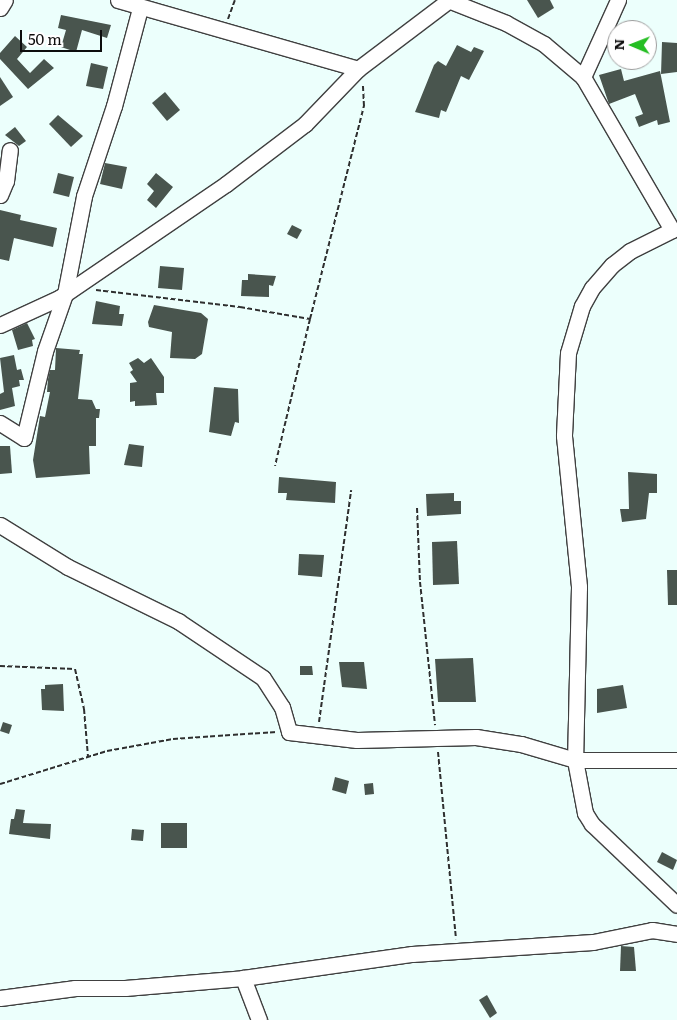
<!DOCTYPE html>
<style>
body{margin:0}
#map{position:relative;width:677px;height:1020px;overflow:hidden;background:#ecfffc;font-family:Literata,serif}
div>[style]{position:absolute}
.building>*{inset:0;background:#49554e}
.path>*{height:2px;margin-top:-1px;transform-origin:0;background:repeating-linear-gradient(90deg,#2f2f2f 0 5px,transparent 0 7.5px)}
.roads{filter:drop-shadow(1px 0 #404040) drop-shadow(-1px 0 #404040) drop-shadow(0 1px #404040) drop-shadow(0 -1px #404040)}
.minor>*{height:15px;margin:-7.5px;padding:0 7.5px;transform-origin:7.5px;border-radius:7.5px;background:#fff}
span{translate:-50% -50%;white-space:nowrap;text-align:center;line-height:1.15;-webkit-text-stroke:5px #fff;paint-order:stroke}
.north{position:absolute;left:607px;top:20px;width:50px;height:50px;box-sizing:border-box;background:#fff;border:1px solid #9e9e9e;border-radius:50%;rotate:271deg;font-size:14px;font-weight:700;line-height:20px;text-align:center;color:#0d0d0d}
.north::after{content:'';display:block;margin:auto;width:18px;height:22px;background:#25be23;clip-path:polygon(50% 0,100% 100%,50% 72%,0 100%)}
.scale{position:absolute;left:20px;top:30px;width:82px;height:22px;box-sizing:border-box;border:2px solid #0d0d0d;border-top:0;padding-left:6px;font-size:15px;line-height:18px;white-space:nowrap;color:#0d0d0d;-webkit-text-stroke:4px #fff;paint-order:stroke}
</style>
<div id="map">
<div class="building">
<div style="clip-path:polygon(527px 0,550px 0,554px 8px,538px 18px)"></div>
<div style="clip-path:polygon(61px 15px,111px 25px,107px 38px,82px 30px,76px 52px,61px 47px,66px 30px,58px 28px)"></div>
<div style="clip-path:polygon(15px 36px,27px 47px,17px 59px,30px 73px,44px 59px,54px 68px,28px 89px,0 59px,0 53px)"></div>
<div style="clip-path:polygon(662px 42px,677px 43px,677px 72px,661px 74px)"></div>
<div style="clip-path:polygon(457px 45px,471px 52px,474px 47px,484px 51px,469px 80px,461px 76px,446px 112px,441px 110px,439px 118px,415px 112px,434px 65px,438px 61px,446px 66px)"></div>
<div style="clip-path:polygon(91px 63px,108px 67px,103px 89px,86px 86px)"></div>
<div style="clip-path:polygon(621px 69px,624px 81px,660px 71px,670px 122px,658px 125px,657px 120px,639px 127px,635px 117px,643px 114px,635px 94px,609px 104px,599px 75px)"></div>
<div style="clip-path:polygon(0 77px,13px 97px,0 106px)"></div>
<div style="clip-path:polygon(165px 92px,180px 110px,167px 121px,152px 103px)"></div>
<div style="clip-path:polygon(58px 115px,83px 136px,71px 147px,49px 124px)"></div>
<div style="clip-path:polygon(15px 127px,26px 141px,19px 146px,5px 135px)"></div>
<div style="clip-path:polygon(105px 163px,127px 167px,122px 189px,100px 184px)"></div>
<div style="clip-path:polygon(58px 173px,74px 177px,69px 197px,53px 193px)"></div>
<div style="clip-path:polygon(156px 173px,173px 187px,156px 208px,147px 200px,154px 191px,147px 184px)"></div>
<div style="clip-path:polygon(0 210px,21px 215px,20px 220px,57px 228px,53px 247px,14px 238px,9px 261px,0 259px)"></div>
<div style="clip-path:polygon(292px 225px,302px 230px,297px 239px,287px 234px)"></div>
<div style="clip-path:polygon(160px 266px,184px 268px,182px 290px,158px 288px)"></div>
<div style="clip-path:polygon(248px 274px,276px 276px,273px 286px,269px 285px,269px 297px,241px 296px,242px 280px,248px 280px)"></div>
<div style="clip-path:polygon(96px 301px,120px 306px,119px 314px,124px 314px,122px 326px,92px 324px)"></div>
<div style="clip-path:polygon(154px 305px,201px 313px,208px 319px,202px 354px,195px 359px,170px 358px,172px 332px,149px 327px,148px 322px)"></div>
<div style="clip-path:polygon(27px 323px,35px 339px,32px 340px,33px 346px,18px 350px,12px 330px)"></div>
<div style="clip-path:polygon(56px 348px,80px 350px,79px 354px,83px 354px,78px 399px,92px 400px,96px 409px,100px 409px,99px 418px,96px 418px,96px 446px,89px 446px,90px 474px,36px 478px,33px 460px,40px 416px,45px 417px,50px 392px,47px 392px,48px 379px,50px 370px,55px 370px)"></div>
<div style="clip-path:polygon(14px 355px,17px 370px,21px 369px,24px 380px,19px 380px,20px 386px,12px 388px,15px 406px,0 410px,0 394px,4px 392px,0 358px)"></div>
<div style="clip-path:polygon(138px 358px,144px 363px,151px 358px,164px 377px,164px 393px,156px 393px,157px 405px,135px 406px,135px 401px,130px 402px,130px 383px,137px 382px,130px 372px,133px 370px,129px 363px)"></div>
<div style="clip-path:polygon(214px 387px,238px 389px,239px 423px,235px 422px,231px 436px,209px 432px)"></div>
<div style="clip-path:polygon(129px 444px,144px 446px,142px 467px,124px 465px)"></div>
<div style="clip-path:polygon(0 446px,10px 446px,12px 473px,0 474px)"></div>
<div style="clip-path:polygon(628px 472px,657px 474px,657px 493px,649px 493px,646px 519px,622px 522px,620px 509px,629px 509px)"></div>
<div style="clip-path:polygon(279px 477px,336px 482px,335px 503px,286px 500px,287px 493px,278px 493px)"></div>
<div style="clip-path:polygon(454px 493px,454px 501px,461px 501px,461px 514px,427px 516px,426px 494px)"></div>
<div style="clip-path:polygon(457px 541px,459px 584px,433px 585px,432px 542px)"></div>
<div style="clip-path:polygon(299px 554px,324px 555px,322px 577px,298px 575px)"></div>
<div style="clip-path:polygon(667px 570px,677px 570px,677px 605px,668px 605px)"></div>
<div style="clip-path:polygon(473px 658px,476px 702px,438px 702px,435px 659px)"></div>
<div style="clip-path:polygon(339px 662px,364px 662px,367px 689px,342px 687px)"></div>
<div style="clip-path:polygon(300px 666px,312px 666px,313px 675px,300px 675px)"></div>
<div style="clip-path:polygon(63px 684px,64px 711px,42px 710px,41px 689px,45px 689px,45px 685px)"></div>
<div style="clip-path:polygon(623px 685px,627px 708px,597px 713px,597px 689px)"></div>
<div style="clip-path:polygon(3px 722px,12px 725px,9px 734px,0 731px)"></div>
<div style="clip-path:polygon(335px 777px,349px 781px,346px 794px,332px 790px)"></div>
<div style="clip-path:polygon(373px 783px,374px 794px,365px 795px,364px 784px)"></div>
<div style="clip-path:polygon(16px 809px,25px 810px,23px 823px,51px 824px,50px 839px,9px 834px,11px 819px,14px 819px)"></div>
<div style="clip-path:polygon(161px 823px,187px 823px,187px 848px,161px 848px)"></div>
<div style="clip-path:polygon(132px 829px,144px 830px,143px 841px,131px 840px)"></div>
<div style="clip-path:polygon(662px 852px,677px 860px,673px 870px,657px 862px)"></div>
<div style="clip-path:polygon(621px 946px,634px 947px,636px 971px,620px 971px)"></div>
<div style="clip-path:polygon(487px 995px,497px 1013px,490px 1018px,479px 1000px)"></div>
</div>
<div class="path">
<div style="left:228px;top:19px;width:20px;rotate:-70deg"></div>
<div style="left:96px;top:290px;width:145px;rotate:6.7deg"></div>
<div style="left:240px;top:307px;width:71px;rotate:9.7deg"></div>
<div style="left:310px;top:319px;width:151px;rotate:103.4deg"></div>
<div style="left:310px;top:319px;width:220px;rotate:-75.8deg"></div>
<div style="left:364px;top:106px;width:22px;rotate:-93deg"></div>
<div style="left:417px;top:508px;width:74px;rotate:87.7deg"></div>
<div style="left:420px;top:582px;width:144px;rotate:84deg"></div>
<div style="left:0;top:666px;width:75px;rotate:2.3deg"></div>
<div style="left:75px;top:669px;width:41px;rotate:77.3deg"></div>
<div style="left:84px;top:709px;width:48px;rotate:85.2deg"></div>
<div style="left:319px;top:722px;width:234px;rotate:-82.1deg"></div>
<div style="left:438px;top:752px;width:188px;rotate:84.5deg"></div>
<div style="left:0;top:784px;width:112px;rotate:-17.1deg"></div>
<div style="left:107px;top:751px;width:67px;rotate:-10.3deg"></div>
<div style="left:173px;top:739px;width:104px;rotate:-3.9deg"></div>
</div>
<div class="roads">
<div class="minor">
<div style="left:118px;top:0;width:250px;rotate:16deg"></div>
<div style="left:448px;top:0;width:62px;rotate:21.6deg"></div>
<div style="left:506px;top:23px;width:43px;rotate:28.9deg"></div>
<div style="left:544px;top:44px;width:51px;rotate:40.2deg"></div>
<div style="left:618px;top:0;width:85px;rotate:114.4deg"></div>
<div style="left:583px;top:77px;width:177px;rotate:59.8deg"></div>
<div style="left:672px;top:230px;width:47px;rotate:153.4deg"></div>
<div style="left:630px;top:251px;width:23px;rotate:142deg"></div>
<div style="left:612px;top:265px;width:30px;rotate:131deg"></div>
<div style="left:592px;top:288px;width:21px;rotate:119deg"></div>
<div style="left:582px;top:306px;width:49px;rotate:106.6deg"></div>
<div style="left:568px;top:353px;width:83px;rotate:92.8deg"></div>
<div style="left:564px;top:436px;width:152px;rotate:84.3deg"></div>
<div style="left:579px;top:587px;width:173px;rotate:91.3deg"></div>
<div style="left:575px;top:760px;width:54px;rotate:79.3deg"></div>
<div style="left:585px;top:813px;width:13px;rotate:58deg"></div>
<div style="left:592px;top:824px;width:117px;rotate:43.6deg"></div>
<div style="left:0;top:8px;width:9px;rotate:-58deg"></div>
<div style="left:0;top:195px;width:15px;rotate:-67deg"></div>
<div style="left:6px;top:181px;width:31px;rotate:-83deg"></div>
<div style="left:0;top:325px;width:65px;rotate:-24.6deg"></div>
<div style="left:59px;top:298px;width:202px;rotate:-34.3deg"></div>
<div style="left:226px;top:184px;width:99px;rotate:-37.2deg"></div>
<div style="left:305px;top:124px;width:76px;rotate:-46.1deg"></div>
<div style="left:358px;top:69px;width:113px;rotate:-37.1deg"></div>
<div style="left:0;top:423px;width:28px;rotate:32deg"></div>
<div style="left:24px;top:438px;width:89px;rotate:-76.4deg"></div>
<div style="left:45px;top:351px;width:60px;rotate:-70.7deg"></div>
<div style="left:65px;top:294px;width:100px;rotate:-79deg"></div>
<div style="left:84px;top:196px;width:95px;rotate:-71.6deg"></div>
<div style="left:114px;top:106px;width:101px;rotate:-75.1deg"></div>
<div style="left:0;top:525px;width:80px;rotate:31.7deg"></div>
<div style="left:68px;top:567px;width:123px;rotate:26.1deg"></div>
<div style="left:178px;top:621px;width:102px;rotate:33.8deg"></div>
<div style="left:263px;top:678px;width:35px;rotate:57deg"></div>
<div style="left:282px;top:707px;width:26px;rotate:74deg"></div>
<div style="left:289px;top:732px;width:68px;rotate:6.7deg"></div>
<div style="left:357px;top:740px;width:119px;rotate:-1.4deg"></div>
<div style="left:476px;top:737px;width:46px;rotate:8.8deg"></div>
<div style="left:521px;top:744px;width:56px;rotate:16.5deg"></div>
<div style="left:575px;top:760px;width:102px"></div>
<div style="left:243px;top:978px;width:45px;rotate:69.1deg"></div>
<div style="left:0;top:998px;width:76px;rotate:-7.6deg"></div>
<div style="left:75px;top:988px;width:50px"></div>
<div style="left:125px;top:988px;width:118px;rotate:-4.8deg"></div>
<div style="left:243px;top:978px;width:171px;rotate:-8.1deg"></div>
<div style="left:412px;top:954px;width:181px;rotate:-3.8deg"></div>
<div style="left:593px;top:942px;width:60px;rotate:-11.5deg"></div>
<div style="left:652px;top:930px;width:25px;rotate:9deg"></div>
</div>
</div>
<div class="north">N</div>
<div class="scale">50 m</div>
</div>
